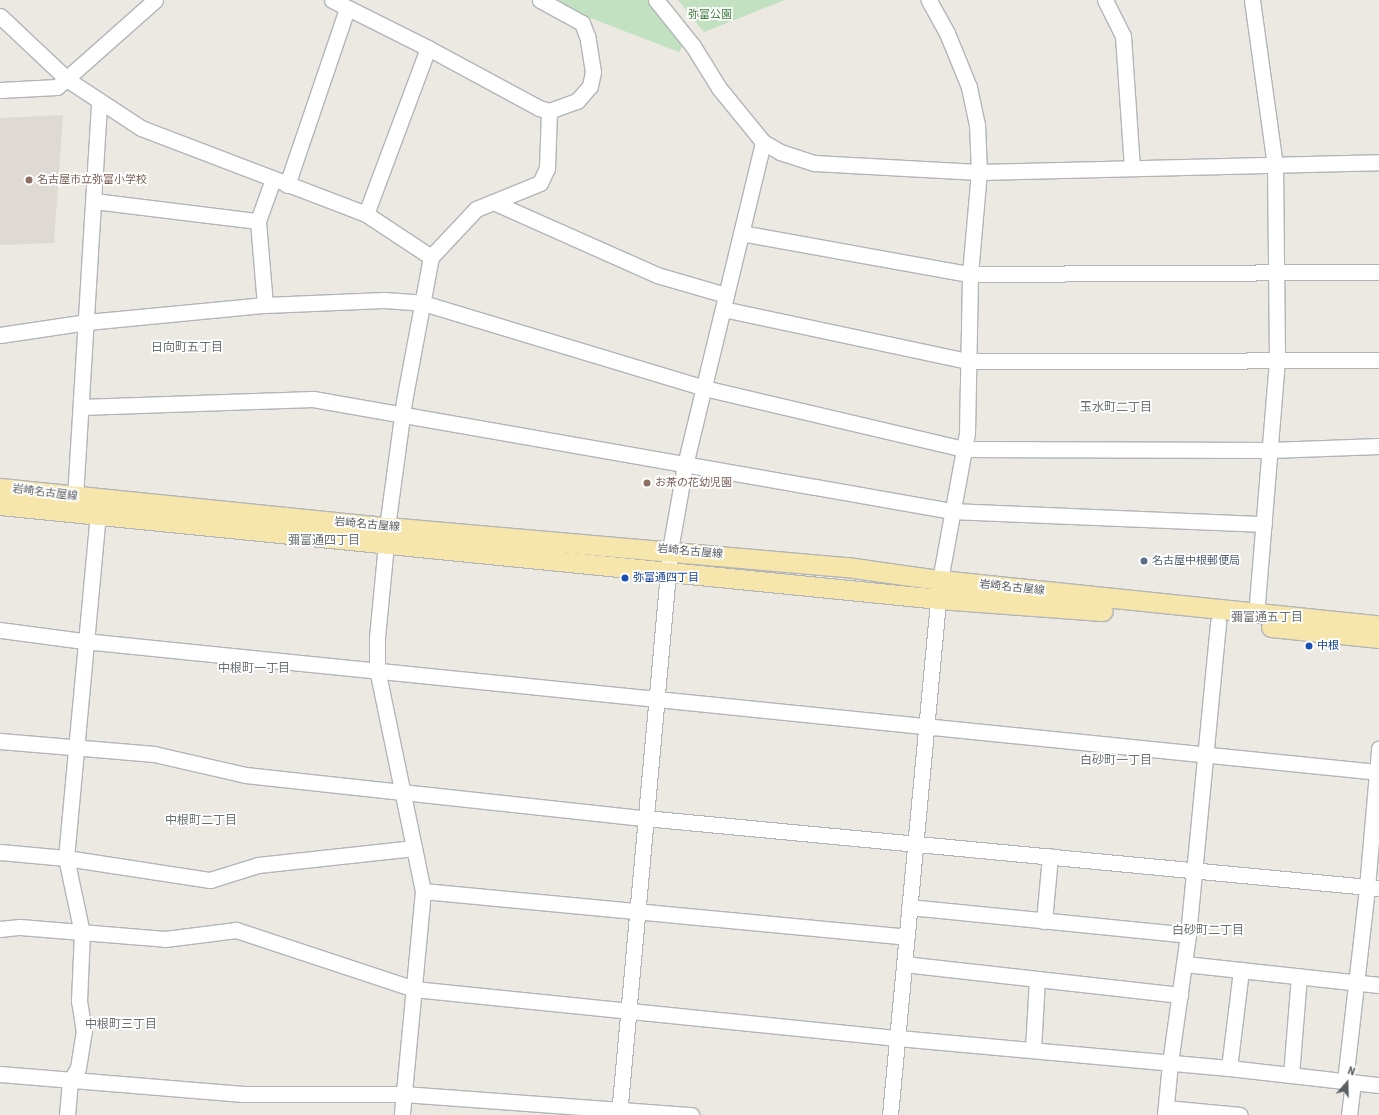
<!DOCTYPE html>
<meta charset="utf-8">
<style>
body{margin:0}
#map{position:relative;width:1379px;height:1115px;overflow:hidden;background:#ece9e2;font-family:"Roboto Condensed","Noto Sans JP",sans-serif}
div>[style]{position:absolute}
.education>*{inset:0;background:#dedad3}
.green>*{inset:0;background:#c2e1c0}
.roads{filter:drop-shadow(1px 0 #b2b5b8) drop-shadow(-1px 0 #b2b5b8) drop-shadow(0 1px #b2b5b8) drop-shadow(0 -1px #b2b5b8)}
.minor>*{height:15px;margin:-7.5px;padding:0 7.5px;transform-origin:7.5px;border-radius:7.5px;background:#fff}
.major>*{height:19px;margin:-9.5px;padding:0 9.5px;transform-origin:9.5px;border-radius:9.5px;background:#f7e6ac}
.dots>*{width:11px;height:11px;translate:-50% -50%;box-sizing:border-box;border:2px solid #fff;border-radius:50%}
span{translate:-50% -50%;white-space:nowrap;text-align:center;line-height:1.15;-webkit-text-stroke:3.5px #fff;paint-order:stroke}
.park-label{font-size:11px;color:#3d7e3c}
.education-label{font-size:11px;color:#785e54}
.left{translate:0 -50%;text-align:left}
.street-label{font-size:11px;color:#5a5e61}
.service-label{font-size:11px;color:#4e5e75}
.transit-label{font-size:11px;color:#164399}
.neighbourhood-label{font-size:12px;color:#6b7073}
.north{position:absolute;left:1327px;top:1063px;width:40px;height:40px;-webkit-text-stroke:3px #fff;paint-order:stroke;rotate:20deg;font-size:11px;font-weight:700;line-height:16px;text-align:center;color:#5a5e61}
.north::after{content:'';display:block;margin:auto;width:14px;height:18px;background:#5a5e61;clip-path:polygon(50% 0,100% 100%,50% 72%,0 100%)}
</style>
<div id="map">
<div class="education">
<div style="clip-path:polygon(63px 115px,54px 243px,0 245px,0 118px)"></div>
</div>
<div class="green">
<div style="clip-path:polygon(558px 0,650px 0,685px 42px,679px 52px,585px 16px)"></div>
<div style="clip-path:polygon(678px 0,785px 0,704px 32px)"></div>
</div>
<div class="roads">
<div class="minor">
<div style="left:332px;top:0;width:107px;rotate:26.6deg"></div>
<div style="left:428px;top:48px;width:126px;rotate:28.4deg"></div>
<div style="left:539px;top:108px;width:10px;rotate:17deg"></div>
<div style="left:549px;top:111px;width:30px;rotate:-20deg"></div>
<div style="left:577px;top:101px;width:20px;rotate:-49deg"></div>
<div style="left:590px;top:86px;width:14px;rotate:-78deg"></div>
<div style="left:593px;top:72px;width:36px;rotate:-99deg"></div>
<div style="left:587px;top:36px;width:14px;rotate:-111deg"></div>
<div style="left:582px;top:23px;width:48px;rotate:-151.3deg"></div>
<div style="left:656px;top:0;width:59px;rotate:51.2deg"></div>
<div style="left:693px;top:46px;width:49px;rotate:58.2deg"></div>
<div style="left:719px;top:88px;width:70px;rotate:50.8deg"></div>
<div style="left:763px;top:142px;width:20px;rotate:30deg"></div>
<div style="left:780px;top:152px;width:36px;rotate:18deg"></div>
<div style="left:814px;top:163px;width:165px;rotate:3.1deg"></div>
<div style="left:979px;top:172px;width:400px;rotate:-1.4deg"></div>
<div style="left:1105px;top:0;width:40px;rotate:63.4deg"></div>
<div style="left:1123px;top:36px;width:132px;rotate:86.1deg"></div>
<div style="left:1252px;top:0;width:167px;rotate:82.1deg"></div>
<div style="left:1275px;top:165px;width:195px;rotate:89.4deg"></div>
<div style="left:1277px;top:360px;width:254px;rotate:94.7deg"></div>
<div style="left:0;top:16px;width:93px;rotate:43.3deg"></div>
<div style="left:68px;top:80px;width:87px;rotate:33.3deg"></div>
<div style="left:141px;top:128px;width:241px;rotate:20.9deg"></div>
<div style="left:366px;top:214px;width:78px;rotate:33.5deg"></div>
<div style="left:0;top:90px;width:57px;rotate:-3deg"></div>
<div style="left:57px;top:87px;width:131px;rotate:-41.6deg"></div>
<div style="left:287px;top:185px;width:186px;rotate:-71.2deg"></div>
<div style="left:94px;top:201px;width:165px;rotate:7deg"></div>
<div style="left:493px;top:202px;width:180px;rotate:24deg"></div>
<div style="left:657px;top:275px;width:72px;rotate:16.2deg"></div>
<div style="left:366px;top:214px;width:177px;rotate:-69.5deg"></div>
<div style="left:741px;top:233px;width:233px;rotate:10.2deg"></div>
<div style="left:970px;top:274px;width:409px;rotate:-0.3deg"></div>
<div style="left:265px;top:305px;width:84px;rotate:-94.8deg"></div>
<div style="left:258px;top:221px;width:45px;rotate:-70.3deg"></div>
<div style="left:723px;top:309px;width:250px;rotate:12deg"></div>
<div style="left:968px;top:361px;width:411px;rotate:-0.1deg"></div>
<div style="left:0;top:335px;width:88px;rotate:-8.5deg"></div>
<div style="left:87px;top:322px;width:179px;rotate:-5.5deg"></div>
<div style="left:265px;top:305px;width:119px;rotate:-2.4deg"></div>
<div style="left:384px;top:300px;width:39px;rotate:4deg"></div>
<div style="left:423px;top:303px;width:294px;rotate:16.8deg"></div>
<div style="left:704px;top:388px;width:267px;rotate:13.2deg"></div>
<div style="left:964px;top:449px;width:306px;rotate:0.2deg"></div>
<div style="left:1270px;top:450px;width:109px;rotate:-2.1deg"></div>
<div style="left:81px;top:407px;width:232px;rotate:-2deg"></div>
<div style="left:313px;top:399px;width:649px;rotate:9.94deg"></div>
<div style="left:952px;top:511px;width:312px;rotate:2.4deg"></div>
<div style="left:75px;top:497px;width:395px;rotate:-86.5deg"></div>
<div style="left:387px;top:527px;width:127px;rotate:-82.3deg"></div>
<div style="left:404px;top:401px;width:147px;rotate:-79.4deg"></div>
<div style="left:431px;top:257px;width:66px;rotate:-46.8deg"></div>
<div style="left:476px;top:209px;width:69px;rotate:-22.1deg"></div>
<div style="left:540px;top:183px;width:17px;rotate:-65deg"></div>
<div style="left:547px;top:168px;width:57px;rotate:-88deg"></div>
<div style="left:386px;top:544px;width:94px;rotate:95.5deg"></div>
<div style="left:377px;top:638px;width:31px;rotate:90deg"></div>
<div style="left:377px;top:669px;width:227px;rotate:78.3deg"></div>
<div style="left:423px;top:891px;width:225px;rotate:95.4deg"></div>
<div style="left:0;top:630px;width:85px;rotate:7.5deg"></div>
<div style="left:84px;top:641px;width:1302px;rotate:5.78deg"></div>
<div style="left:0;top:741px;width:155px;rotate:4.8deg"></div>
<div style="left:154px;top:754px;width:94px;rotate:12.9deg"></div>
<div style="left:246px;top:775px;width:401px;rotate:6.2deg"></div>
<div style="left:645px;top:818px;width:737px;rotate:5.45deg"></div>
<div style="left:0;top:852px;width:66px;rotate:5.2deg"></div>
<div style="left:66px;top:858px;width:146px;rotate:8.7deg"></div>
<div style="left:210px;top:880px;width:50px;rotate:-17.4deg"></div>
<div style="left:258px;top:865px;width:157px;rotate:-6.2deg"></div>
<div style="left:423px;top:891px;width:486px;rotate:5.4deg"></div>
<div style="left:909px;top:907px;width:280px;rotate:5.7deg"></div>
<div style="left:1044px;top:921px;width:65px;rotate:-84.7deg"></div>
<div style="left:0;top:929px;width:20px;rotate:-6deg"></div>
<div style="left:20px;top:927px;width:145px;rotate:4.7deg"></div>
<div style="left:165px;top:939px;width:72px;rotate:-7.2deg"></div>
<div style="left:236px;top:930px;width:188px;rotate:18.3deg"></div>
<div style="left:414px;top:989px;width:486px;rotate:5.8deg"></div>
<div style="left:898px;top:1038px;width:332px;rotate:5.2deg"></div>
<div style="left:1229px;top:1068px;width:151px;rotate:6.5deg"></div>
<div style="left:904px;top:964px;width:278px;rotate:6.4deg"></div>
<div style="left:1185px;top:964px;width:195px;rotate:6.2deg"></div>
<div style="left:1033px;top:1050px;width:71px;rotate:-86.8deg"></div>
<div style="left:1229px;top:1068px;width:99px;rotate:-83deg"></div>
<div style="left:0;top:1074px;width:244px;rotate:4.7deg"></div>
<div style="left:243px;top:1094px;width:161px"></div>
<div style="left:404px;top:1094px;width:288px;rotate:4.2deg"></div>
<div style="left:1291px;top:1075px;width:99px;rotate:-85.4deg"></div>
<div style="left:1345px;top:1081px;width:195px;rotate:-83.5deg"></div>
<div style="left:1367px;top:887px;width:139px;rotate:-85deg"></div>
<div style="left:1166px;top:1108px;width:74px;rotate:5.4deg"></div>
<div style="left:67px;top:1115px;width:34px;rotate:-85deg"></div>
<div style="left:70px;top:1081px;width:15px;rotate:-58deg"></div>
<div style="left:78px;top:1068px;width:36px;rotate:-81deg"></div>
<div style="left:84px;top:1032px;width:31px;rotate:-99deg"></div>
<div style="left:79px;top:1001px;width:68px;rotate:-87.5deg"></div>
<div style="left:82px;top:933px;width:77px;rotate:-102deg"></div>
<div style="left:66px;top:858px;width:344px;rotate:-84.7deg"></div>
<div style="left:619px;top:1115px;width:567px;rotate:-84.84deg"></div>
<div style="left:670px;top:550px;width:86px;rotate:-80deg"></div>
<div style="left:685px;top:465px;width:332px;rotate:-76.4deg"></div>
<div style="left:890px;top:1115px;width:537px;rotate:-84.66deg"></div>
<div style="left:940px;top:580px;width:149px;rotate:-79.6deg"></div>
<div style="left:967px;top:433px;width:159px;rotate:-88.9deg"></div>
<div style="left:970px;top:274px;width:102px;rotate:-85deg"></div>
<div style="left:979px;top:172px;width:47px;rotate:-92.4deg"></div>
<div style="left:977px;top:125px;width:39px;rotate:-102deg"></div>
<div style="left:969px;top:87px;width:58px;rotate:-112.2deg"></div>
<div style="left:947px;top:33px;width:38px;rotate:-119deg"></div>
<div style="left:1165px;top:1115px;width:52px;rotate:-84.5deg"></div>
<div style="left:1170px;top:1063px;width:129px;rotate:-82deg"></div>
<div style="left:1188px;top:935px;width:314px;rotate:-84.5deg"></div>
<div style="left:1349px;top:1115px;width:33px;rotate:-83deg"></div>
</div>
<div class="major">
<div style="left:0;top:488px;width:389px;rotate:5.8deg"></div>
<div style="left:387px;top:527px;width:462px;rotate:5deg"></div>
<div style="left:847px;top:567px;width:94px;rotate:8deg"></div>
<div style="left:940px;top:580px;width:441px;rotate:5.9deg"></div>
<div style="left:0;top:505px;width:943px;rotate:5.72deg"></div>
<div style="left:938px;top:599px;width:165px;rotate:4.2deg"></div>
<div style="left:1271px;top:627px;width:109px;rotate:5.8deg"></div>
</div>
</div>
<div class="dots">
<div style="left:29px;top:180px;background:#8d6e63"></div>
<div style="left:647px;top:483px;background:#8d6e63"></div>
<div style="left:1144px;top:561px;background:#5c6f8a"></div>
<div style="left:625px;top:578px;background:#1a4fb4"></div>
<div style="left:1309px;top:646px;background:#1a4fb4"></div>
</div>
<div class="park-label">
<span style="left:710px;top:15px">弥富公園</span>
</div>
<div class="education-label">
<span class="left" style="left:37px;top:180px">名古屋市立弥富小学校</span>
<span class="left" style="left:655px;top:483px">お茶の花幼児園</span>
</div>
<div class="street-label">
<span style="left:45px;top:493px;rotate:7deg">岩崎名古屋線</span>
<span style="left:367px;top:525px;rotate:5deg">岩崎名古屋線</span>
<span style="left:690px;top:552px;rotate:5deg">岩崎名古屋線</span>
<span style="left:1012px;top:588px;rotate:6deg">岩崎名古屋線</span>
</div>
<div class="service-label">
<span class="left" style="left:1152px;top:561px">名古屋中根郵便局</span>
</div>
<div class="transit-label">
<span class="left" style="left:633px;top:578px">弥富通四丁目</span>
<span class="left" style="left:1317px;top:646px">中根</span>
</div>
<div class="neighbourhood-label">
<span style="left:187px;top:348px">日向町五丁目</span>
<span style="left:1116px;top:408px">玉水町二丁目</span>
<span style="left:324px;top:541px">彌富通四丁目</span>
<span style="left:1267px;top:618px">彌富通五丁目</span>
<span style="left:254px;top:669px">中根町一丁目</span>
<span style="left:1116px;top:761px">白砂町一丁目</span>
<span style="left:201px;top:821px">中根町二丁目</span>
<span style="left:1208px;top:931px">白砂町二丁目</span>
<span style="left:121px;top:1025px">中根町三丁目</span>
</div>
<div class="north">N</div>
</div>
